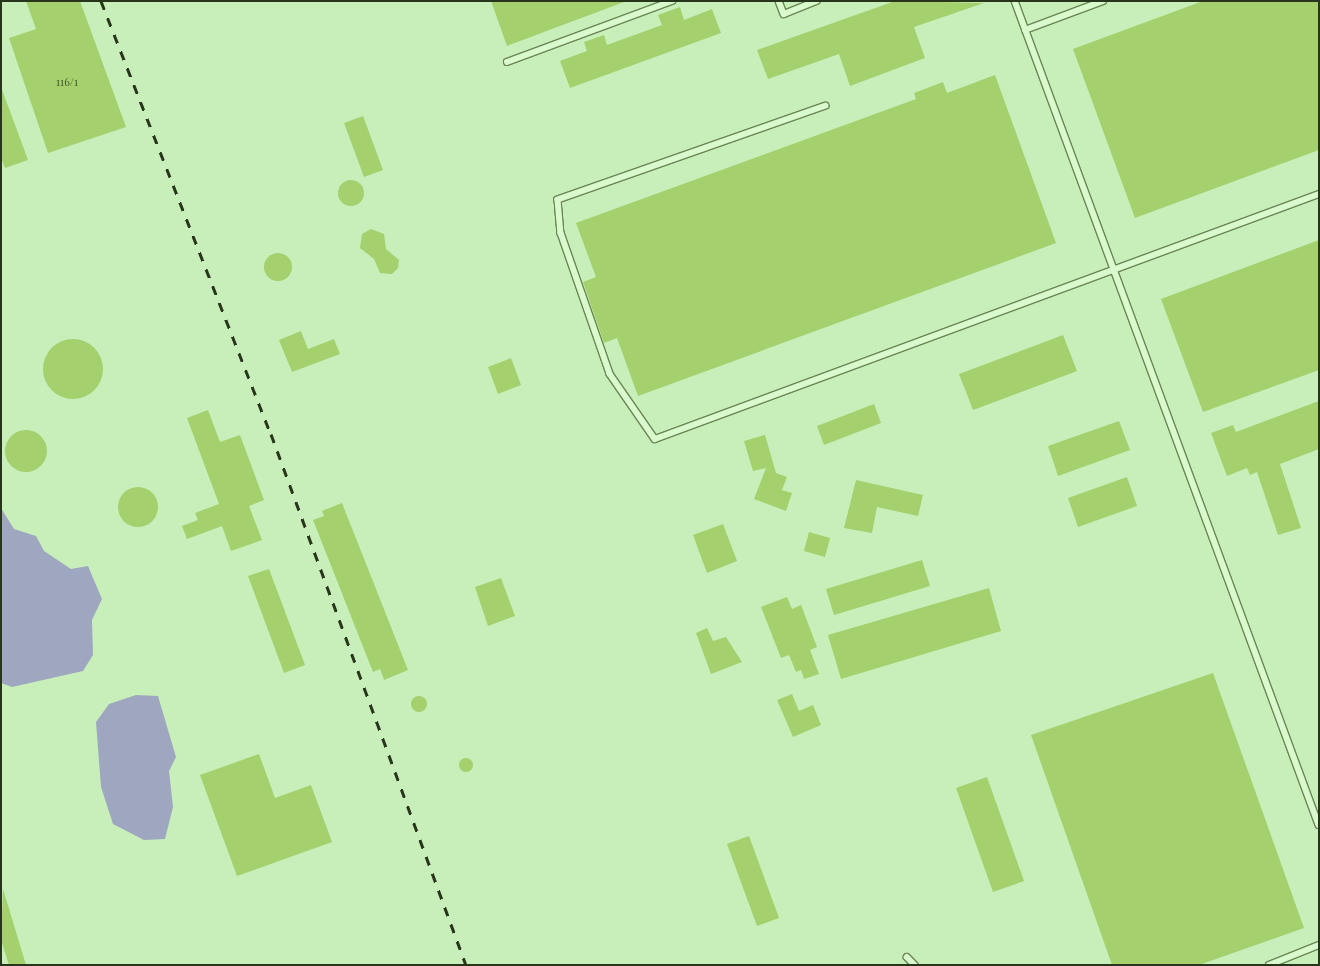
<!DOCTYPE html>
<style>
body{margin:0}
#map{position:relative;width:1320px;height:966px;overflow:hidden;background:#c8efba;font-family:"Playfair Display",serif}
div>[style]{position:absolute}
.water>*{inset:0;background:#9fa7c0}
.building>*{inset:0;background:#a4d06d}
.round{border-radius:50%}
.roads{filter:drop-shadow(1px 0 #6a8654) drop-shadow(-1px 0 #6a8654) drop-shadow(0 1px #6a8654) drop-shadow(0 -1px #6a8654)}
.lane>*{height:5.5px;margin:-2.75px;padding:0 2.75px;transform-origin:2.75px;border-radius:2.75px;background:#d9facd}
.rail>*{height:3px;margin-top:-1.5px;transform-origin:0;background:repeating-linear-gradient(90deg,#27351a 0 9px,transparent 0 18px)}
span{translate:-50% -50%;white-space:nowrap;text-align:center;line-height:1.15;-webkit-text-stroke:4px #d5f7c9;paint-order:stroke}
.number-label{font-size:11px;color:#465c2f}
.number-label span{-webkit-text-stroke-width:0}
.frame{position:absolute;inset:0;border:2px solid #27351a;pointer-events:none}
</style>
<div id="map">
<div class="water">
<div style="clip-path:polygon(1px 508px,14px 529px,36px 536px,44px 551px,71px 569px,88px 566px,102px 599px,92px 620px,93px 655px,83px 671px,12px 687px,1px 683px)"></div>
<div style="clip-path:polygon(136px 695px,158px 696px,176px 757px,169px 771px,173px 807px,165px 839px,144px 840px,113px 824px,101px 787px,96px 722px,109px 704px)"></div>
</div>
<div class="building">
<div style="clip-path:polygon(26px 1px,80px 1px,126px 127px,48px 153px,9px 38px,36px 29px)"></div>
<div style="clip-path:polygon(491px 1px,624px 1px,624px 2px,507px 46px)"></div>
<div style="clip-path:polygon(895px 1px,984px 3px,914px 27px,925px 58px,850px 86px,839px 54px,768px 79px,757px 50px)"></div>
<div style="clip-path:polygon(1203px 1px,1319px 1px,1319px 150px,1135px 218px,1073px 49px)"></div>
<div style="clip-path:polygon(680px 7px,684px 20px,712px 9px,721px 33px,570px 88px,560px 61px,587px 51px,584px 42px,604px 35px,607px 45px,662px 25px,658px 15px)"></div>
<div style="clip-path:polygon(995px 75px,1056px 243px,638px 396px,617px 338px,604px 343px,596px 320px,583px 282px,596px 277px,576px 223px,916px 99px,914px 93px,943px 82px,947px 93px)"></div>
<div style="clip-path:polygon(1px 87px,28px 160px,5px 168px,1px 158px)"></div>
<div style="clip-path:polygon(363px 116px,383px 170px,364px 177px,344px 123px)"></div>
<div class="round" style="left:338px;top:180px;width:26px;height:26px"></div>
<div style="clip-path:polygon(371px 229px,384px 234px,386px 249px,399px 260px,398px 268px,392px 274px,380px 273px,374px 259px,360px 248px,362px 234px)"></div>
<div style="clip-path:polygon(1319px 240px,1319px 370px,1203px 412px,1161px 299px)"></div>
<div class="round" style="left:264px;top:253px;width:28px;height:28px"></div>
<div style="clip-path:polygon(301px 331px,308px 349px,334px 339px,340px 354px,292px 372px,279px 340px)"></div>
<div style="clip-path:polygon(1063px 335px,1077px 371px,973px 410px,959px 374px)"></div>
<div class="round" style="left:43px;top:339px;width:60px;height:60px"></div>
<div style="clip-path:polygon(511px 358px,521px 385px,498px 394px,488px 367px)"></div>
<div style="clip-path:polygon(1319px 401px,1319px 449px,1280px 464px,1301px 528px,1278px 535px,1257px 472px,1250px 475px,1247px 468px,1227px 476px,1211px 433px,1233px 425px,1236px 432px)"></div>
<div style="clip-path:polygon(874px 404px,881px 423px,824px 445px,817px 426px)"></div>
<div style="clip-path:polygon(208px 410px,220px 442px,240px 435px,264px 500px,249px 506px,262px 540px,231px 551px,222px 526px,187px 539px,182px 526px,198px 520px,195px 513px,219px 504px,187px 418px)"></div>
<div style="clip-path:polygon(1119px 421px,1130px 450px,1058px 476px,1048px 446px)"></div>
<div class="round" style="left:5px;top:430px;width:42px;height:42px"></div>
<div style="clip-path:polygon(765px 435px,776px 473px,787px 477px,782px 490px,792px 493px,786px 511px,754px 499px,766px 468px,753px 471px,744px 441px)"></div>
<div style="clip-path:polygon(1127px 477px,1137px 506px,1078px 527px,1068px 498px)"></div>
<div style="clip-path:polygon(856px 480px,923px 495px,918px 516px,877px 507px,872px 533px,844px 528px)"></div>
<div class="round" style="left:118px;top:487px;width:40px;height:40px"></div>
<div style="clip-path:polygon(342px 503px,408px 670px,384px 680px,380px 669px,373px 672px,313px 520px,324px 516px,322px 511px)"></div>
<div style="clip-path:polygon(723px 524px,737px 561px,707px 573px,693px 535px)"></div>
<div style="clip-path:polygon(809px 532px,830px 538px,825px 557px,804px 551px)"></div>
<div style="clip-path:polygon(922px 560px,930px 586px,834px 615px,826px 589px)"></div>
<div style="clip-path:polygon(269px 569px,305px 665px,284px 673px,248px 576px)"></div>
<div style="clip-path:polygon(501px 578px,515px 616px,488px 626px,475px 587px)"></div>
<div style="clip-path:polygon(989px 588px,1001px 631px,841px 679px,828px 635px)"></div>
<div style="clip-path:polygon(787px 597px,792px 609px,801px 605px,817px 647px,810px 650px,819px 674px,804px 679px,801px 670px,796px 672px,789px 655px,781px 658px,761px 607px)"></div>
<div style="clip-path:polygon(707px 628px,713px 641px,726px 637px,742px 662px,711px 674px,696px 633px)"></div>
<div style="clip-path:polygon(1213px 673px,1304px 928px,1199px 965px,1112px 965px,1031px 735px)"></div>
<div style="clip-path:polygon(792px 694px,799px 711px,813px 705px,821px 725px,793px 737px,777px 700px)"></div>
<div class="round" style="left:411px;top:696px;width:16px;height:16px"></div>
<div style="clip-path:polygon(259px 754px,275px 798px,311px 785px,332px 842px,237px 876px,200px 775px)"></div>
<div class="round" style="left:459px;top:758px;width:14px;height:14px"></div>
<div style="clip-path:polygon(987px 777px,1024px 881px,993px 892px,956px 788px)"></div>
<div style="clip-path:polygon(749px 836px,779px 918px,757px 926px,727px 844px)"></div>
<div style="clip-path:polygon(3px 889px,26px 965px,9px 965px,1px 940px)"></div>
</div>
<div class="roads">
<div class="lane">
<div style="left:779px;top:1px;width:14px;rotate:69deg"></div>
<div style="left:784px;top:14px;width:35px;rotate:-22deg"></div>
<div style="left:1015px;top:1px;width:878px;rotate:69.75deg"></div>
<div style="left:1025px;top:30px;width:83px;rotate:-20.4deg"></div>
<div style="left:507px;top:62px;width:176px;rotate:-20.3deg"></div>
<div style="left:826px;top:106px;width:284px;rotate:160.7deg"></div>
<div style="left:558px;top:200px;width:33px;rotate:85deg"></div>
<div style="left:561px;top:233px;width:149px;rotate:70.8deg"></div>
<div style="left:610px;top:374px;width:79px;rotate:55.3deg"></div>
<div style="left:655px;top:439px;width:708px;rotate:-20.25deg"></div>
<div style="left:907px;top:957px;width:11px;rotate:45deg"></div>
<div style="left:1269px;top:965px;width:54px;rotate:-21.8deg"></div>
</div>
</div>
<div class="rail">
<div style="left:101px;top:1px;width:465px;rotate:68.6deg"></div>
<div style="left:271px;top:434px;width:566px;rotate:69.84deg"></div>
</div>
<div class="number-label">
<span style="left:67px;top:82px">116/1</span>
</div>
<div class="frame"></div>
</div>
